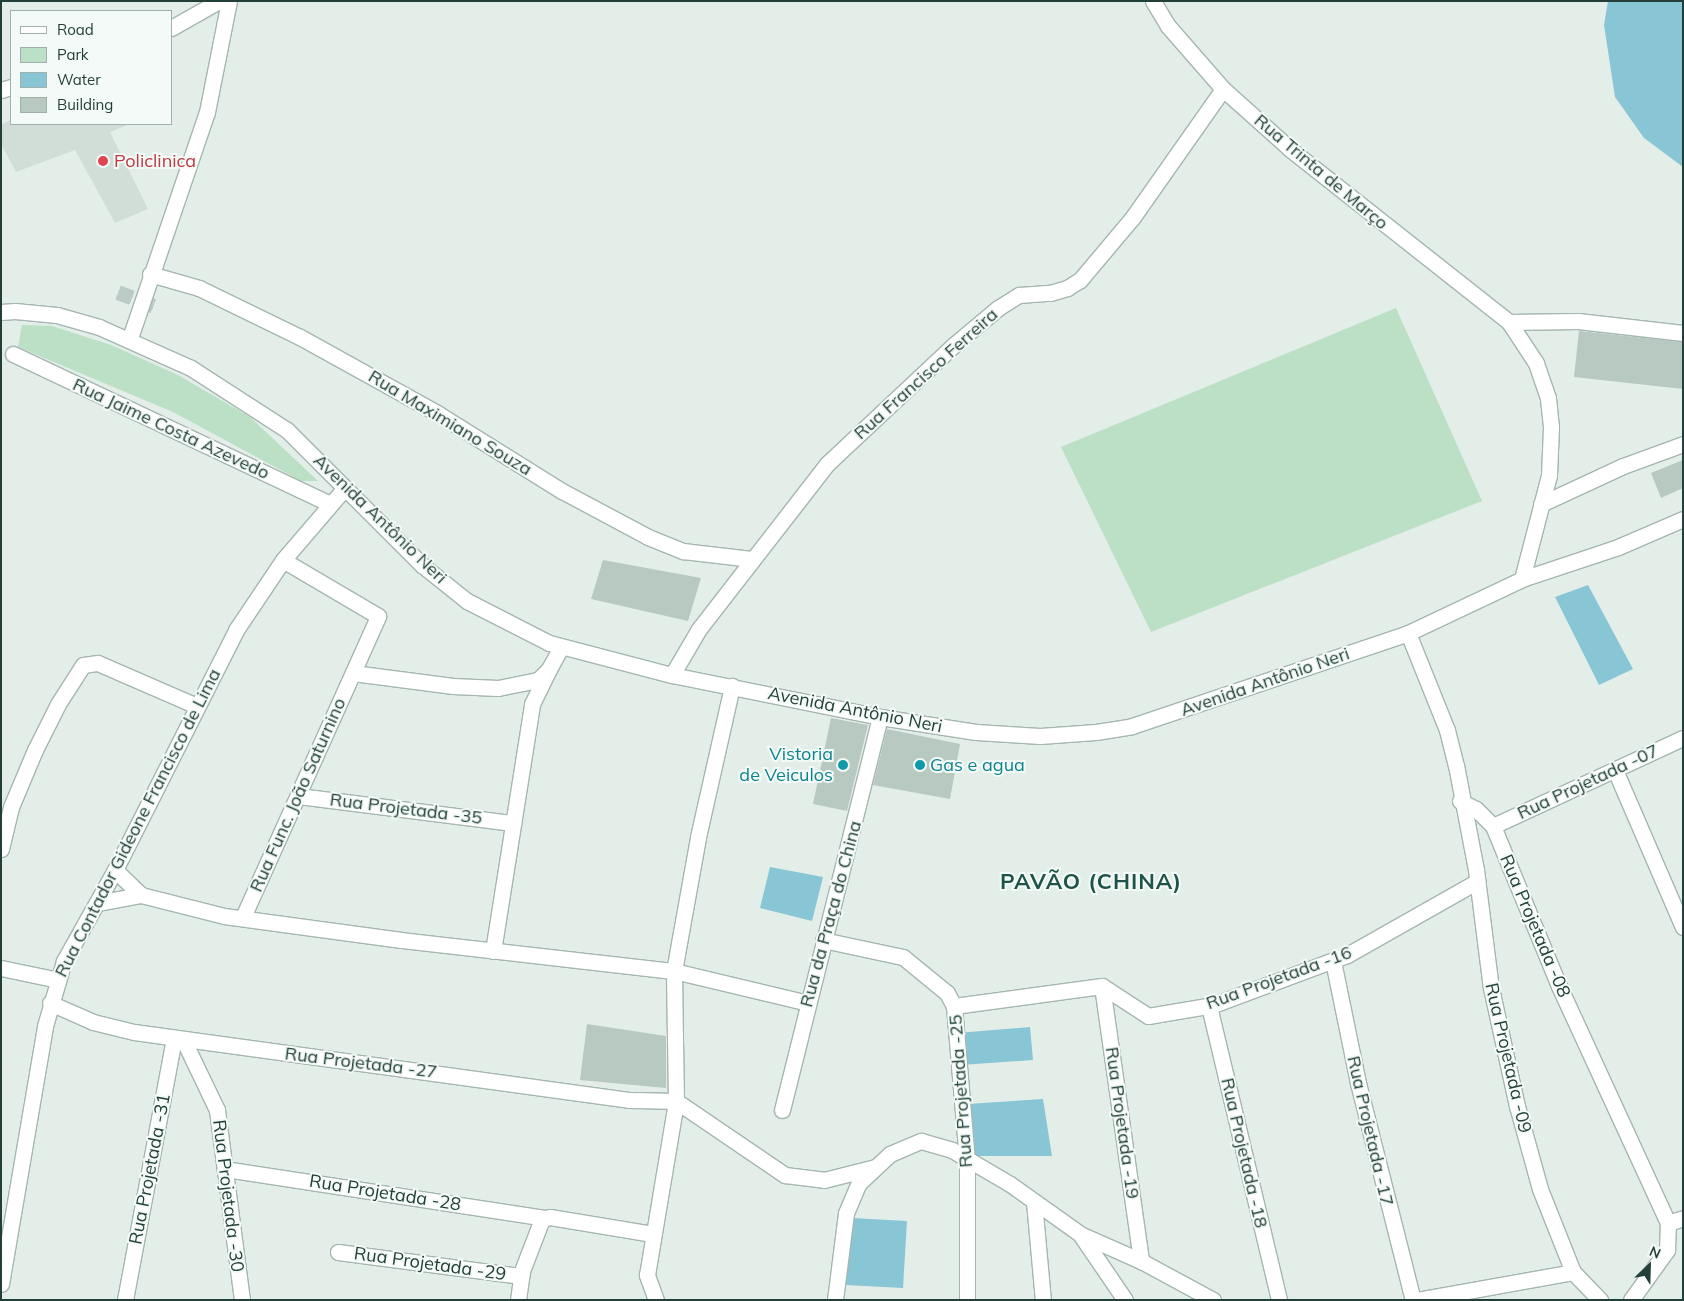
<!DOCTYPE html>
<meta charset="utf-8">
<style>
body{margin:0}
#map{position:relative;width:1684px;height:1301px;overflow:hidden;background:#e3eee9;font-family:Mulish,sans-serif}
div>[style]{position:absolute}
.built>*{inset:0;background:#d1ded8}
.green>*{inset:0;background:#bbe0c6}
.water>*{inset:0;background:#89c6d5}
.building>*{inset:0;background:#b8c9c2}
.street-tunnel>*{height:15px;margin-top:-7.5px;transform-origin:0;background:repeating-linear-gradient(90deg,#bccbc6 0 15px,transparent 0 23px)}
.roads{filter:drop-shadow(1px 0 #a5b6b1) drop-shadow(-1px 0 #a5b6b1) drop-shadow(0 1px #a5b6b1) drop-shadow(0 -1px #a5b6b1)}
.street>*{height:15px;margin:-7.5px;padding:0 7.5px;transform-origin:7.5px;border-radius:7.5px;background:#fff}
.secondary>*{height:15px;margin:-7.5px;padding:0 7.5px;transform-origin:7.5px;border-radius:7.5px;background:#fff}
.dots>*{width:14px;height:14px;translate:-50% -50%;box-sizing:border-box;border:2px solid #f4faf7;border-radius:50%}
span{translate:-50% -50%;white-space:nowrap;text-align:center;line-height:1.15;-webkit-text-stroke:4px #f4faf7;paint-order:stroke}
.health-label{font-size:18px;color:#be3a42}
.left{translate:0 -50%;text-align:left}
.street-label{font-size:18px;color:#224039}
.culture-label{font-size:18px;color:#0d838f}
.right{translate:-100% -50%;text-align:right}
.district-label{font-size:22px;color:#1d5348;font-weight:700;letter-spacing:1px}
.frame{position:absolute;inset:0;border:2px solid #224039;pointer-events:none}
.legend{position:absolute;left:10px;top:10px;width:162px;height:115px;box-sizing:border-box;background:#f4faf7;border:1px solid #a0b0ab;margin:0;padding:6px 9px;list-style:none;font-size:15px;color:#224039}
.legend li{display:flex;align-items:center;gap:10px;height:25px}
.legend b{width:25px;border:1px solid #a0b0ab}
.north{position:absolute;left:1624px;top:1241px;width:50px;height:50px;-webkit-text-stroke:4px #f4faf7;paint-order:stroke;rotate:24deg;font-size:14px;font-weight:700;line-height:20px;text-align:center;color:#224039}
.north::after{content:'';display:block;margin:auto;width:18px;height:22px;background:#224039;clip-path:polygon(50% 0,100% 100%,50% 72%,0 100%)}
</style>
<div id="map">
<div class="built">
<div style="clip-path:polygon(11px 120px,11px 124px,130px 124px,110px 132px,148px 209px,115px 223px,75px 150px,16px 172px,1px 144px,1px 125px)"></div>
</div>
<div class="green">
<div style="clip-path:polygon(1396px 308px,1482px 501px,1151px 632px,1061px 447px)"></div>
<div style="clip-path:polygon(22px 325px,52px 326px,111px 345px,178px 375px,250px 417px,318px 481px,301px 481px,173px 412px,18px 347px)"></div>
</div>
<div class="water">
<div style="clip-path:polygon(1608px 1px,1683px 1px,1683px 167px,1644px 138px,1615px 97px,1604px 25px)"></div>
<div style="clip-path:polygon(1588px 585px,1633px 669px,1599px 685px,1555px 597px)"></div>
<div style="clip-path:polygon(770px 867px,823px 877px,812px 921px,760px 908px)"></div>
<div style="clip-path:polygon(1030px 1027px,1033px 1060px,961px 1065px,957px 1033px)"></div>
<div style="clip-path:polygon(1043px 1099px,1052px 1156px,971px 1156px,967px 1104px)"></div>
<div style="clip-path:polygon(852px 1218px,907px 1221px,903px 1288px,845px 1285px)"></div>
</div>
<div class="building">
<div style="clip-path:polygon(1579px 331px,1683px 342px,1683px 389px,1574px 377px)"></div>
<div style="clip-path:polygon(1683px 460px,1683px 488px,1661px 498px,1651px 473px)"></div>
<div style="clip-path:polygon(603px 560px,701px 578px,688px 621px,591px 599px)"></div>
<div style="clip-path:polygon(831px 718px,868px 725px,847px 811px,813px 804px)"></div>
<div style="clip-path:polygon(887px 729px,960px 744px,950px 799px,873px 785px)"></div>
<div style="clip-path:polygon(587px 1024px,666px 1036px,666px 1088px,580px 1080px)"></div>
</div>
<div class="street-tunnel">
<div style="left:118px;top:292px;width:39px;rotate:21deg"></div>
</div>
<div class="roads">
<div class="street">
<div style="left:171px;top:28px;width:55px;rotate:-29.4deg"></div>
<div style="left:1px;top:90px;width:10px;rotate:-17deg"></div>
<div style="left:150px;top:274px;width:51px;rotate:15.9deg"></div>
<div style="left:199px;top:288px;width:112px;rotate:25.9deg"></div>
<div style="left:300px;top:337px;width:157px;rotate:29deg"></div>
<div style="left:437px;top:413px;width:147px;rotate:32deg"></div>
<div style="left:562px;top:491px;width:98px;rotate:28.1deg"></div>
<div style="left:648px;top:537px;width:38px;rotate:22deg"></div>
<div style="left:683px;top:551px;width:69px;rotate:6.6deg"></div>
<div style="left:1509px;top:322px;width:69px;rotate:-0.8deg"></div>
<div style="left:1578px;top:321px;width:106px;rotate:6.5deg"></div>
<div style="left:130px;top:338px;width:239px;rotate:-71.2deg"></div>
<div style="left:207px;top:112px;width:113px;rotate:-78.8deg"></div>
<div style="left:13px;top:354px;width:351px;rotate:25.3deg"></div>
<div style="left:1541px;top:504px;width:90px;rotate:-24.9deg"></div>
<div style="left:1623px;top:466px;width:64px;rotate:-20.1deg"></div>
<div style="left:1522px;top:579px;width:101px;rotate:-18.4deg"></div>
<div style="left:1618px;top:547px;width:71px;rotate:-23.3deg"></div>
<div style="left:1408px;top:633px;width:105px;rotate:68.1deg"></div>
<div style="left:1447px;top:730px;width:36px;rotate:76deg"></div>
<div style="left:1456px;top:765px;width:107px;rotate:79.2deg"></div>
<div style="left:1476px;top:870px;width:119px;rotate:82.8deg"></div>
<div style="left:1491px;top:988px;width:121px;rotate:77.6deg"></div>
<div style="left:1517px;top:1106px;width:86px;rotate:74.5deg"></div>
<div style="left:1540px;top:1189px;width:89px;rotate:68.3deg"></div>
<div style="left:1573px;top:1272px;width:39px;rotate:46deg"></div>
<div style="left:353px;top:673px;width:101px;rotate:7.4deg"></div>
<div style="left:453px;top:686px;width:45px;rotate:2.5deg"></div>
<div style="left:498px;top:688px;width:41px;rotate:-11.3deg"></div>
<div style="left:538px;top:680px;width:16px;rotate:-45deg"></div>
<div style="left:549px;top:669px;width:25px;rotate:-61deg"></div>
<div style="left:672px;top:675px;width:53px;rotate:-59.6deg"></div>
<div style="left:699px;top:629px;width:209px;rotate:-52.2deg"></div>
<div style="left:827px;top:464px;width:175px;rotate:-43.2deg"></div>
<div style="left:955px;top:344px;width:56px;rotate:-39.9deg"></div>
<div style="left:998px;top:308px;width:25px;rotate:-32deg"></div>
<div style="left:1019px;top:295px;width:31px;rotate:-4deg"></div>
<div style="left:1050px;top:293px;width:18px;rotate:-16deg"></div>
<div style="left:1067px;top:288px;width:15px;rotate:-32deg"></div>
<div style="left:1080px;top:280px;width:82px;rotate:-49.9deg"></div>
<div style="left:1133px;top:217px;width:156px;rotate:-54.9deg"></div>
<div style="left:1615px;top:770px;width:171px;rotate:66.6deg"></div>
<div style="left:298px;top:796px;width:217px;rotate:7.2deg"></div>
<div style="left:1460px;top:801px;width:18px;rotate:27deg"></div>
<div style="left:1476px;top:809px;width:24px;rotate:45deg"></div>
<div style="left:1493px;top:826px;width:173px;rotate:67.6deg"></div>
<div style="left:1559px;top:986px;width:261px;rotate:65.3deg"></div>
<div style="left:1493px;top:826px;width:209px;rotate:-24.9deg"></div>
<div style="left:1px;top:849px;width:43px;rotate:-76.6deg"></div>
<div style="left:11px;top:807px;width:62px;rotate:-67.2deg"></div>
<div style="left:35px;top:750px;width:51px;rotate:-63.4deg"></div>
<div style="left:58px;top:704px;width:46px;rotate:-57.3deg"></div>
<div style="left:83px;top:665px;width:15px;rotate:-8deg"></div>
<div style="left:98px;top:663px;width:108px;rotate:23.5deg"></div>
<div style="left:115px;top:870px;width:36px;rotate:44deg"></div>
<div style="left:97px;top:903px;width:45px;rotate:-10.3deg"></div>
<div style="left:141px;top:895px;width:86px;rotate:14.2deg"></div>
<div style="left:224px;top:916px;width:179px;rotate:7.7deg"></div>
<div style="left:401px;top:940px;width:275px;rotate:6.5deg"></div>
<div style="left:674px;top:971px;width:138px;rotate:13.4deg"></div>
<div style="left:243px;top:917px;width:330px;rotate:-65.8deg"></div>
<div style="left:378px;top:616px;width:110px;rotate:-149.5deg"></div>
<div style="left:823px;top:940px;width:82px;rotate:12deg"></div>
<div style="left:903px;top:957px;width:57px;rotate:39.3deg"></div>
<div style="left:947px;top:993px;width:15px;rotate:62deg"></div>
<div style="left:954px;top:1006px;width:155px;rotate:85.2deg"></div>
<div style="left:967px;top:1160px;width:140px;rotate:90deg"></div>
<div style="left:493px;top:951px;width:250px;rotate:-81deg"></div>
<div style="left:532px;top:704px;width:39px;rotate:-64deg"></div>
<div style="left:1333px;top:961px;width:125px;rotate:78.4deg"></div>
<div style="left:1358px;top:1083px;width:224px;rotate:75.8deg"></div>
<div style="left:1px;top:968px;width:58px;rotate:11.9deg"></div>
<div style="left:1102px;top:986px;width:278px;rotate:81.9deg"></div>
<div style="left:50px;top:1003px;width:47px;rotate:23.8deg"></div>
<div style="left:93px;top:1022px;width:42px;rotate:13.7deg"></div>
<div style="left:134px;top:1032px;width:501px;rotate:7.81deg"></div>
<div style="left:630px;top:1100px;width:46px;rotate:1.2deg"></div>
<div style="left:676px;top:1101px;width:132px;rotate:34.2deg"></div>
<div style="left:785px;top:1175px;width:39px;rotate:7deg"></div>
<div style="left:824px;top:1180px;width:53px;rotate:-14.3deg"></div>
<div style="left:954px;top:1006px;width:149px;rotate:-7.7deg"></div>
<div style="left:1102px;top:986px;width:55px;rotate:33.1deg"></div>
<div style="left:1148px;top:1016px;width:66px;rotate:-9.6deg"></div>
<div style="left:1213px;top:1005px;width:143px;rotate:-20.5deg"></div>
<div style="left:1347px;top:955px;width:150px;rotate:-29.5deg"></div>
<div style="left:1209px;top:1006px;width:302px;rotate:76.6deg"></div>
<div style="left:183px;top:1039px;width:79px;rotate:64.4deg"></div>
<div style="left:217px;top:1110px;width:192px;rotate:82.5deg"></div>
<div style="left:782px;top:1110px;width:405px;rotate:-76deg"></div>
<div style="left:225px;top:1169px;width:324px;rotate:8.7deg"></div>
<div style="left:1034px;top:1202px;width:98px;rotate:84.8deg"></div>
<div style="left:1080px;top:1234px;width:67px;rotate:23.9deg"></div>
<div style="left:1141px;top:1261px;width:82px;rotate:28.4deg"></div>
<div style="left:338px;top:1252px;width:185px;rotate:7.5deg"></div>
<div style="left:1px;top:1284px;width:262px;rotate:-80.3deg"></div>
<div style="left:45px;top:1026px;width:68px;rotate:-73.7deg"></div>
<div style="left:64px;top:961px;width:104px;rotate:-60.7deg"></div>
<div style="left:115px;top:870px;width:269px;rotate:-63.2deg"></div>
<div style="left:236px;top:630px;width:84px;rotate:-56.1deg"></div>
<div style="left:283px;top:560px;width:95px;rotate:-49.3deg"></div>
<div style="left:125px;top:1300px;width:267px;rotate:-79.4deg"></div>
<div style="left:518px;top:1300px;width:29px;rotate:-82deg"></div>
<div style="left:522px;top:1271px;width:56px;rotate:-69deg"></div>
<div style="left:542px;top:1219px;width:8px;rotate:-14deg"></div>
<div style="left:550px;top:1217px;width:104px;rotate:9.4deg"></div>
<div style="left:656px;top:1300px;width:27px;rotate:-110deg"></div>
<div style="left:647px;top:1275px;width:176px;rotate:-80.5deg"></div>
<div style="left:676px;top:1101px;width:130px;rotate:-90.9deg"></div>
<div style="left:674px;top:971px;width:136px;rotate:-79.8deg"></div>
<div style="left:698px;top:837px;width:155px;rotate:-77.3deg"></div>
<div style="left:835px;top:1300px;width:88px;rotate:-82.8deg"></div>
<div style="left:846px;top:1213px;width:33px;rotate:-67deg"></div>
<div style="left:859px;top:1183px;width:42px;rotate:-43.1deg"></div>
<div style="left:890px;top:1154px;width:34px;rotate:-23deg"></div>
<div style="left:921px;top:1141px;width:32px;rotate:16deg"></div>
<div style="left:952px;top:1150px;width:67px;rotate:30.4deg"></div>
<div style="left:1010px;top:1184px;width:86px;rotate:35.5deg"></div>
<div style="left:1080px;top:1234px;width:80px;rotate:55.7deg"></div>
<div style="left:1417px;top:1300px;width:158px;rotate:-10.2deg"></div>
<div style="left:1631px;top:1300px;width:62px;rotate:-54.2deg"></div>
<div style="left:1667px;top:1250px;width:27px;rotate:-88deg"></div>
<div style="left:1668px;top:1223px;width:16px;rotate:-18deg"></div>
</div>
<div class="secondary">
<div style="left:1px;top:312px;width:14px;rotate:-4deg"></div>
<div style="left:15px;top:311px;width:42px;rotate:5.4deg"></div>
<div style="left:57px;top:315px;width:44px;rotate:15.9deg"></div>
<div style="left:99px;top:327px;width:101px;rotate:24deg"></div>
<div style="left:191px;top:368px;width:114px;rotate:32.9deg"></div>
<div style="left:287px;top:430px;width:191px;rotate:45deg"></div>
<div style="left:422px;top:565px;width:58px;rotate:38.7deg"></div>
<div style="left:467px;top:601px;width:92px;rotate:27.1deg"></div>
<div style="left:549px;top:643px;width:127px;rotate:14.6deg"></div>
<div style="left:672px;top:675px;width:212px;rotate:11.4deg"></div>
<div style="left:880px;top:717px;width:97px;rotate:8.9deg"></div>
<div style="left:976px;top:732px;width:64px;rotate:3.6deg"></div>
<div style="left:1040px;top:736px;width:56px;rotate:-4.1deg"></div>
<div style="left:1096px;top:732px;width:36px;rotate:-9deg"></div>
<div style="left:1132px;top:726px;width:291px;rotate:-18.6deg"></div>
<div style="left:1408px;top:633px;width:126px;rotate:-25.3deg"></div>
<div style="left:1522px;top:579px;width:107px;rotate:-75.4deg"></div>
<div style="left:1549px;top:475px;width:48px;rotate:-87.6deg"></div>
<div style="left:1551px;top:427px;width:29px;rotate:-96deg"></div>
<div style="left:1548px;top:398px;width:37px;rotate:-109deg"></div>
<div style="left:1536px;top:363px;width:49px;rotate:-123.4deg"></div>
<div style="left:1509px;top:322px;width:280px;rotate:-141.7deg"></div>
<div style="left:1289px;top:148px;width:89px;rotate:-138.2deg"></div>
<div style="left:1223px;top:89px;width:84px;rotate:-131.1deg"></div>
<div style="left:1168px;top:26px;width:29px;rotate:-121deg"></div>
</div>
</div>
<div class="dots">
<div style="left:103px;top:161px;background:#e0444e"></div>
<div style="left:843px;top:765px;background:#0f9aa8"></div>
<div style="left:920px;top:765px;background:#0f9aa8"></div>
</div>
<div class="health-label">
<span class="left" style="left:114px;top:161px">Policlinica</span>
</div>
<div class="street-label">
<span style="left:1321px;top:172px;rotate:40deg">Rua Trinta de Março</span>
<span style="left:926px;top:374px;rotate:-42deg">Rua Francisco Ferreira</span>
<span style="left:450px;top:423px;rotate:31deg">Rua Maximiano Souza</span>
<span style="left:171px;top:429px;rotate:25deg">Rua Jaime Costa Azevedo</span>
<span style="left:380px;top:519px;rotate:44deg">Avenida Antônio Neri</span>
<span style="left:1265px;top:682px;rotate:-19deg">Avenida Antônio Neri</span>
<span style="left:855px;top:710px;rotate:11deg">Avenida Antônio Neri</span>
<span style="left:1588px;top:782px;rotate:-25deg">Rua Projetada -07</span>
<span style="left:298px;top:795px;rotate:-66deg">Rua Func. João Saturnino</span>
<span style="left:406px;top:809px;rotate:7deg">Rua Projetada -35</span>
<span style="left:138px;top:823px;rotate:-63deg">Rua Contador Gideone Francisco de Lima</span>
<span style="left:831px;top:914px;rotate:-75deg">Rua da Praça do China</span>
<span style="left:1535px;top:926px;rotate:67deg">Rua Projetada -08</span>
<span style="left:1279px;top:978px;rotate:-20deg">Rua Projetada -16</span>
<span style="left:1508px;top:1058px;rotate:77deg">Rua Projetada -09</span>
<span style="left:361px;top:1063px;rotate:7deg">Rua Projetada -27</span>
<span style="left:961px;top:1091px;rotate:-94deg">Rua Projetada -25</span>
<span style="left:1122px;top:1123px;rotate:82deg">Rua Projetada -19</span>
<span style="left:1370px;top:1131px;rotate:77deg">Rua Projetada -17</span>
<span style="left:1244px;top:1153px;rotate:77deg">Rua Projetada -18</span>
<span style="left:150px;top:1169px;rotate:-79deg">Rua Projetada -31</span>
<span style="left:385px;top:1193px;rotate:9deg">Rua Projetada -28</span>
<span style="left:228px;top:1196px;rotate:83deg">Rua Projetada -30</span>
<span style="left:430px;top:1264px;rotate:8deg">Rua Projetada -29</span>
</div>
<div class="culture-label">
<span class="right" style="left:833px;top:765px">Vistoria<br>de Veiculos</span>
<span class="left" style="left:930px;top:765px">Gas e agua</span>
</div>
<div class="district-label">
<span style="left:1091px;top:882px">PAVÃO (CHINA)</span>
</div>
<div class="frame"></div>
<ul class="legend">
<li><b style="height:6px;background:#fff"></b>Road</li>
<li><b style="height:14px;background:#bbe0c6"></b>Park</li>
<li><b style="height:14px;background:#89c6d5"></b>Water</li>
<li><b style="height:14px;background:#b8c9c2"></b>Building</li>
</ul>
<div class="north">N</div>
</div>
